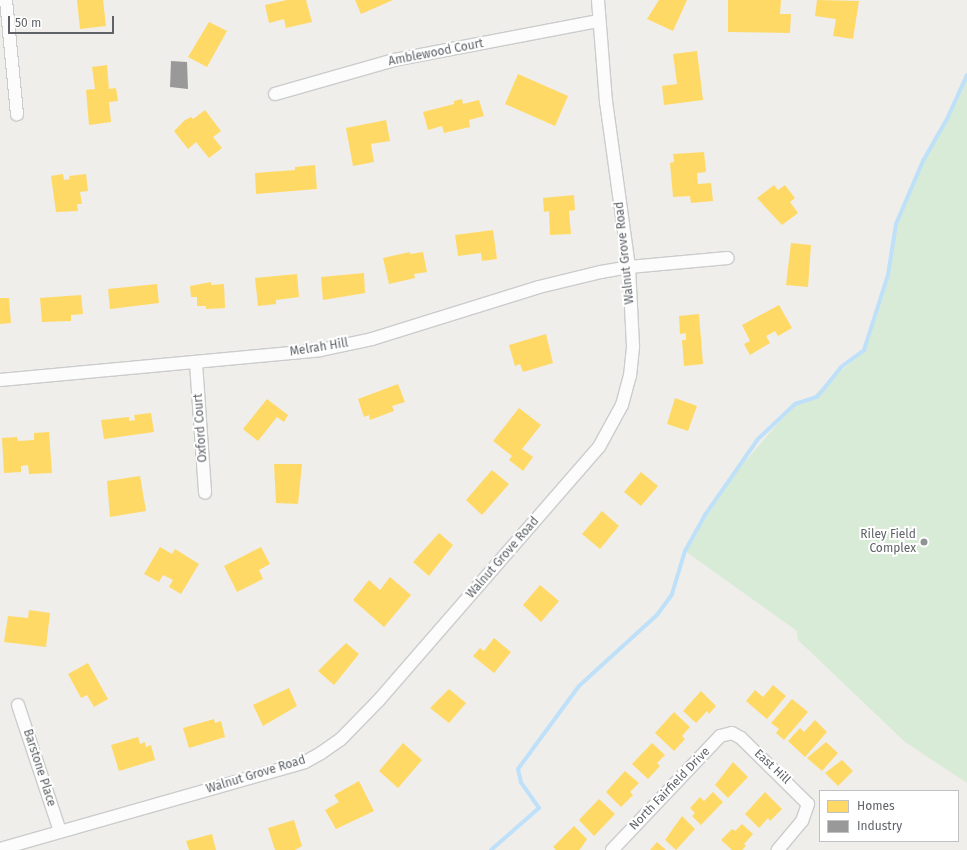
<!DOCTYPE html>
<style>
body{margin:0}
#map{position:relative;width:967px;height:850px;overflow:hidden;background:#efeeea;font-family:"Fira Sans",sans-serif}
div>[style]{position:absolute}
.green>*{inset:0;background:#d8ebd6}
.homes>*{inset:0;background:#ffd966}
.industry>*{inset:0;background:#999}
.stream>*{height:4px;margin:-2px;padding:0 2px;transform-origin:2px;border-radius:2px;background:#bfe0f9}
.roads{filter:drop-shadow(1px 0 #cbcccc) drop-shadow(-1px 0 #cbcccc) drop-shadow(0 1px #cbcccc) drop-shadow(0 -1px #cbcccc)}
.street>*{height:12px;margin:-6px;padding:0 6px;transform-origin:6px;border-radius:6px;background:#fdfcfc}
.dots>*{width:11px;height:11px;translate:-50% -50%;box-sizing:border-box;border:2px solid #fff;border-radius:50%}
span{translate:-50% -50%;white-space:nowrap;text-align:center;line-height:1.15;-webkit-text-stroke:4px #fff;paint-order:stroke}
.street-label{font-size:12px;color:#5f6368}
.poi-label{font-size:12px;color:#5f6368}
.right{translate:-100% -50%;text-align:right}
.legend{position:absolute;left:819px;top:790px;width:140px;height:52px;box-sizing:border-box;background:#fff;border:1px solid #bfc1c3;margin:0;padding:5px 7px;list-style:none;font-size:12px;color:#5f6368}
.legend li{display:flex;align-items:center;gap:8px;height:20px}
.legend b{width:20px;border:1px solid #bfc1c3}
.scale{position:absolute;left:8px;top:16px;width:106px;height:18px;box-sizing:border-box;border:2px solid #5f6368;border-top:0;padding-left:5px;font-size:12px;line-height:14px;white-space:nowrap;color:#5f6368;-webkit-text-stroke:3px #fff;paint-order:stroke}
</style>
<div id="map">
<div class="green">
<div style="clip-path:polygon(967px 75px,967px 783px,905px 742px,798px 640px,797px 631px,685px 551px,734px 474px,795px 404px,809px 400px,864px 350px,888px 275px,896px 224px,923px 161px,947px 119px)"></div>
</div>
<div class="homes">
<div style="clip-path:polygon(77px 0,103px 0,106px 26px,80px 29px)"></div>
<div style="clip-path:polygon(287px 0,306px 0,312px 22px,286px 28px,284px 19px,269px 23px,265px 5px)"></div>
<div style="clip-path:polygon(355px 0,393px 0,361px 14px)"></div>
<div style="clip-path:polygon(659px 0,687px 0,673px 31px,647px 19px)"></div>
<div style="clip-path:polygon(728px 0,781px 0,780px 14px,791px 14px,790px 33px,728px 32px)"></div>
<div style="clip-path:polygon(817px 0,859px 1px,853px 39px,833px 36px,836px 19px,815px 16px)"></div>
<div style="clip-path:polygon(209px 22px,227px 31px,207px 67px,188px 57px)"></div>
<div style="clip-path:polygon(697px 51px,703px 100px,664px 105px,662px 86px,677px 84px,673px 54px)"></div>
<div style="clip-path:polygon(107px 65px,109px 89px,116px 88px,118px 101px,109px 102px,111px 122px,89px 125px,86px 90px,95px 89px,92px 67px)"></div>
<div style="clip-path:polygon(518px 74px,568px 96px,555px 126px,505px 104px)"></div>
<div style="clip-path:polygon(462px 99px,463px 104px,479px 100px,484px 116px,469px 120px,470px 127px,444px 133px,442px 126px,428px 130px,423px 112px,454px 104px,454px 101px)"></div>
<div style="clip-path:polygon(205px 110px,221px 131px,213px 137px,222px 148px,209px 158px,196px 142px,188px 149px,174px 131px,185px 120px,191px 117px,193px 119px)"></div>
<div style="clip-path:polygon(386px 120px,390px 141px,371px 144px,374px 162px,353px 166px,346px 128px)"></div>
<div style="clip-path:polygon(704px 152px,706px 172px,697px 173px,698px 184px,711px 183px,713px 201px,691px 203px,690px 196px,673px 197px,670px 163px,674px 162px,673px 154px)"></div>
<div style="clip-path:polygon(315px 165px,317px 189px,256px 194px,255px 173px,295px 170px,295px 167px)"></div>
<div style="clip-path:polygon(63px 174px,64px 180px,70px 179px,69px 176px,86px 174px,88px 191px,80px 192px,82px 204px,77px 204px,78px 211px,56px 212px,51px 176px)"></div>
<div style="clip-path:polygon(774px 185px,778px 190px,785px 185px,795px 198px,790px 202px,798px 213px,782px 225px,757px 198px)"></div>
<div style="clip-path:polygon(574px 195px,575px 210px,569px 211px,571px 234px,550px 235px,549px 211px,544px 212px,543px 198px)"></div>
<div style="clip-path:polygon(493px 230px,497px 259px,482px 261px,481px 253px,458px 256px,455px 235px)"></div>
<div style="clip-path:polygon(791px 243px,811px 245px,808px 287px,786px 285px)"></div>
<div style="clip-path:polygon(410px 252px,410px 254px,423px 252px,427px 272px,414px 274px,415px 278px,389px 284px,383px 258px)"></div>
<div style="clip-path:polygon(364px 273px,365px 293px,323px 300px,321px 277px)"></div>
<div style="clip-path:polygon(297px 274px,299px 297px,276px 300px,276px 304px,258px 306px,255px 278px)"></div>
<div style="clip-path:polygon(211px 282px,211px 285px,224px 284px,225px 308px,206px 309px,206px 306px,197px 306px,197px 297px,191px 297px,190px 286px)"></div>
<div style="clip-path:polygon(157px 284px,159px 303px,110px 309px,108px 289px)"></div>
<div style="clip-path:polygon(81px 295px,83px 314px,71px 315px,71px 321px,42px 322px,40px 298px)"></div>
<div style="clip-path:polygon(0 298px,9px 298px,11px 323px,0 324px)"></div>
<div style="clip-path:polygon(779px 305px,792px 328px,778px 336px,775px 331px,766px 336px,770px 343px,750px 355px,744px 344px,750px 341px,742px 325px)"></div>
<div style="clip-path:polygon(699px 314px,703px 364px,684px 366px,682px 340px,686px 340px,686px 333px,680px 334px,679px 316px)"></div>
<div style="clip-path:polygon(546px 334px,553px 363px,523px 372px,520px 364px,515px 366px,509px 345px)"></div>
<div style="clip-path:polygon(398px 384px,405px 402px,392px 406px,394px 411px,370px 420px,369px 415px,364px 417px,358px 399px)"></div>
<div style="clip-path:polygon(675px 398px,697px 406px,688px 431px,667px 424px)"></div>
<div style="clip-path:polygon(267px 399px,288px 415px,284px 422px,277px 417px,258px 441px,243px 429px)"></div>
<div style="clip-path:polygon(519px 408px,541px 425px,522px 449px,533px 457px,523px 471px,509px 460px,512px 456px,493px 441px)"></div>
<div style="clip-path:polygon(151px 413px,154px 432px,104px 439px,101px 420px,129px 417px,129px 421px,135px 420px,134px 415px)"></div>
<div style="clip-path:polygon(49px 432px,52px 473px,29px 474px,28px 465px,21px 466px,21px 472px,4px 473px,2px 438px,17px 437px,18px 441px,34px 440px,34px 433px)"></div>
<div style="clip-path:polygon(274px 464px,302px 464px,298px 504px,276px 503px)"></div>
<div style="clip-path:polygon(492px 470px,509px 484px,482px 515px,466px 500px)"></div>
<div style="clip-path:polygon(641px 472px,658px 486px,641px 506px,624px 492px)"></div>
<div style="clip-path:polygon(140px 476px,146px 511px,110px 517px,107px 481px)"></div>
<div style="clip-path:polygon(602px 511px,619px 526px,600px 549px,582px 534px)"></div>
<div style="clip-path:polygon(439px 533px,453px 545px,429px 576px,413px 562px)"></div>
<div style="clip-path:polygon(160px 547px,172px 554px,175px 549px,199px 564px,181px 594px,169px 587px,173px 580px,163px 575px,159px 582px,144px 574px)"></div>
<div style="clip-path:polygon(261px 547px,270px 564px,259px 570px,263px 579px,237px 592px,224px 566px)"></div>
<div style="clip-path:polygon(390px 577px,411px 595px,384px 627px,353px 600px,369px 580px,380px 590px)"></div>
<div style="clip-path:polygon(540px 585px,559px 601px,541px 622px,523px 605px)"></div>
<div style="clip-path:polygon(29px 610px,50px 613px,46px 647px,4px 642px,8px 616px,28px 618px)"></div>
<div style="clip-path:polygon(494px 638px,511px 652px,494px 673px,473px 656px,480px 648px,484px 651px)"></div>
<div style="clip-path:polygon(346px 643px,359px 654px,334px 685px,318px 671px)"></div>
<div style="clip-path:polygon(88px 663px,108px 699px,94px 707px,87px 695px,81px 698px,68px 674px)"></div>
<div style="clip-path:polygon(773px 685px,786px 696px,767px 719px,746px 701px,755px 690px,763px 697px)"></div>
<div style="clip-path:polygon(289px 688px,297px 706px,263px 726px,253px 705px)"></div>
<div style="clip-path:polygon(449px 689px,466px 703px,449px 723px,430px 708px)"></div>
<div style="clip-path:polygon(701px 691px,716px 706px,709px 714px,707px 711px,696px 723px,683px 711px)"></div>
<div style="clip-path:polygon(792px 699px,808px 712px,784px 740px,776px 733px,779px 729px,771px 723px)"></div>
<div style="clip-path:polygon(674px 712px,690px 727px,682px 736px,685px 739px,674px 751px,655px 733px)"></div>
<div style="clip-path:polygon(214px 719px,215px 723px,221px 721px,225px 737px,189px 748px,183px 728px)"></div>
<div style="clip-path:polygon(815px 720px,827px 732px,805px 757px,788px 741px,800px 728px,804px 732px)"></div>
<div style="clip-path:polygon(138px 737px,140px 744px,145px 742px,146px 747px,151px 745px,155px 760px,119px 771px,111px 745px)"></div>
<div style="clip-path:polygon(826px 742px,838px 753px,822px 771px,807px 758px)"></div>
<div style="clip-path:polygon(403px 743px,422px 760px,398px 788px,379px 771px)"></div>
<div style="clip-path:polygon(652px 743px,665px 755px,657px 763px,660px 766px,648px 779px,632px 764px)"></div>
<div style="clip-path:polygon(842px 760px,853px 771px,838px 786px,825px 773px)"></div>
<div style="clip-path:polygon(733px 762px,748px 777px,728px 798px,715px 785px)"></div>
<div style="clip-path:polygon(625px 771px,639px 783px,630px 792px,633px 795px,621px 807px,606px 792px)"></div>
<div style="clip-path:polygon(359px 781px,374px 811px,336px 829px,325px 810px,339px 802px,334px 795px)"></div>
<div style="clip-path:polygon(713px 792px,723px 802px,701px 825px,692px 816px,695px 813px,690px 808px,700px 797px,704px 801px)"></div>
<div style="clip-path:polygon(765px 792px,782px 809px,770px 821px,768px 818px,759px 828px,745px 814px)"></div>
<div style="clip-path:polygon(599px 799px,615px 814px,594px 836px,579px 820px)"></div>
<div style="clip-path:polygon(682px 816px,695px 829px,676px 850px,665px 840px)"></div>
<div style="clip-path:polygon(294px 820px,302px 846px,295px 850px,275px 850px,268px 828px)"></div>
<div style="clip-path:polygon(742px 824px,753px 834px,744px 844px,746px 846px,742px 850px,732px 850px,721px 840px,732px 829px,735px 831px)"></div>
<div style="clip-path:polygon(574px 826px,587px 839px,581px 848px,579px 850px,556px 850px,553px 847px)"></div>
<div style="clip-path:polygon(212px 834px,216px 850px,189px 850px,186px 841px)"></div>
<div style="clip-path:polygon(657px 842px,666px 850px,650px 850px)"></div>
</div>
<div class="industry">
<div style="clip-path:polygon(171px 61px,187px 62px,188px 89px,170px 87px)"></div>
</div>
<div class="stream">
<div style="left:491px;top:850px;width:64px;rotate:-41.2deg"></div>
<div style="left:539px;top:808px;width:32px;rotate:-125deg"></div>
<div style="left:521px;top:782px;width:13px;rotate:-103deg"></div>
<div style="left:518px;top:769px;width:103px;rotate:-53.7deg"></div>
<div style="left:579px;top:686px;width:105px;rotate:-42.3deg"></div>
<div style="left:657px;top:615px;width:26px;rotate:-54deg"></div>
<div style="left:672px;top:594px;width:45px;rotate:-73.2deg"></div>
<div style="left:685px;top:551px;width:41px;rotate:-60.9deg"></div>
<div style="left:705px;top:515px;width:93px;rotate:-55.1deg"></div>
<div style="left:758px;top:439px;width:51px;rotate:-43.4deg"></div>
<div style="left:795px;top:404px;width:23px;rotate:-18deg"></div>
<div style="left:817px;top:397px;width:38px;rotate:-51deg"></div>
<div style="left:841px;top:367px;width:29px;rotate:-36deg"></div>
<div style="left:864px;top:350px;width:79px;rotate:-72.3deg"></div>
<div style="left:888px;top:275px;width:52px;rotate:-81.1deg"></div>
<div style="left:896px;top:224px;width:69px;rotate:-66.8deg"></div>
<div style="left:923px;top:161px;width:48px;rotate:-60.3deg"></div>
<div style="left:947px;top:119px;width:48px;rotate:-65.6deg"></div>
</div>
<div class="roads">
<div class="street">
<div style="left:6px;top:0;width:115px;rotate:84.5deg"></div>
<div style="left:275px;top:94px;width:124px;rotate:-15.9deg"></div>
<div style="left:394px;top:60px;width:209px;rotate:-10.8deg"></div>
<div style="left:196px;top:363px;width:130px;rotate:86deg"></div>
<div style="left:0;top:380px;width:322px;rotate:-5.3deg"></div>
<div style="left:321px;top:350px;width:52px;rotate:-12.2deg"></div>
<div style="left:372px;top:339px;width:175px;rotate:-17.3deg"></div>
<div style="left:539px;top:287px;width:64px;rotate:-13.6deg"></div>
<div style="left:601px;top:272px;width:28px;rotate:-10deg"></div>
<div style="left:629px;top:267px;width:99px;rotate:-5.2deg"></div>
<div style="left:18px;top:705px;width:133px;rotate:71.6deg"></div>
<div style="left:0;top:849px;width:317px;rotate:-15.9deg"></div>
<div style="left:305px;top:762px;width:18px;rotate:-29deg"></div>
<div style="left:321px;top:753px;width:24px;rotate:-35deg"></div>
<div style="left:341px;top:739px;width:54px;rotate:-45.7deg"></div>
<div style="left:379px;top:700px;width:335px;rotate:-49deg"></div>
<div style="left:599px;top:447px;width:48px;rotate:-61.3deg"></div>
<div style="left:622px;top:405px;width:30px;rotate:-75deg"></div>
<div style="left:630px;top:376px;width:30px;rotate:-84deg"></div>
<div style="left:633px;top:346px;width:79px;rotate:-92.9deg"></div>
<div style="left:629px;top:267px;width:167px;rotate:-97.9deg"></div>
<div style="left:606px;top:102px;width:102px;rotate:-94.5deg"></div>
<div style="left:612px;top:850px;width:157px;rotate:-46.5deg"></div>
<div style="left:720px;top:736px;width:12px;rotate:-14deg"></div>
<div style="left:732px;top:733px;width:10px;rotate:29deg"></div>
<div style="left:741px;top:738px;width:94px;rotate:44.6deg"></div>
<div style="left:808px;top:804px;width:18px;rotate:109deg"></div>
<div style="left:802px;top:821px;width:38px;rotate:130deg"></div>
</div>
</div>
<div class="dots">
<div style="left:924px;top:542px;background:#919496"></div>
</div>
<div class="street-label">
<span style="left:436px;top:53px;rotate:-11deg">Amblewood Court</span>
<span style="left:625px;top:253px;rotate:-96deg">Walnut Grove Road</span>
<span style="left:319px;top:348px;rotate:-9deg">Melrah Hill</span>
<span style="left:201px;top:428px;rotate:-94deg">Oxford Court</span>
<span style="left:503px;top:558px;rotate:-49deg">Walnut Grove Road</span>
<span style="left:772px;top:767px;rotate:43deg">East Hill</span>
<span style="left:39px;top:768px;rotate:72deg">Barstone Place</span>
<span style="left:256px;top:775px;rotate:-17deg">Walnut Grove Road</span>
<span style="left:670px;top:789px;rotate:-46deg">North Fairfield Drive</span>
</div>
<div class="poi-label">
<span class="right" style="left:916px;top:542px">Riley Field<br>Complex</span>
</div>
<ul class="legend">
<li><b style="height:11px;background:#ffd966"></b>Homes</li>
<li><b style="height:11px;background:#999"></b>Industry</li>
</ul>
<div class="scale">50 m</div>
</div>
